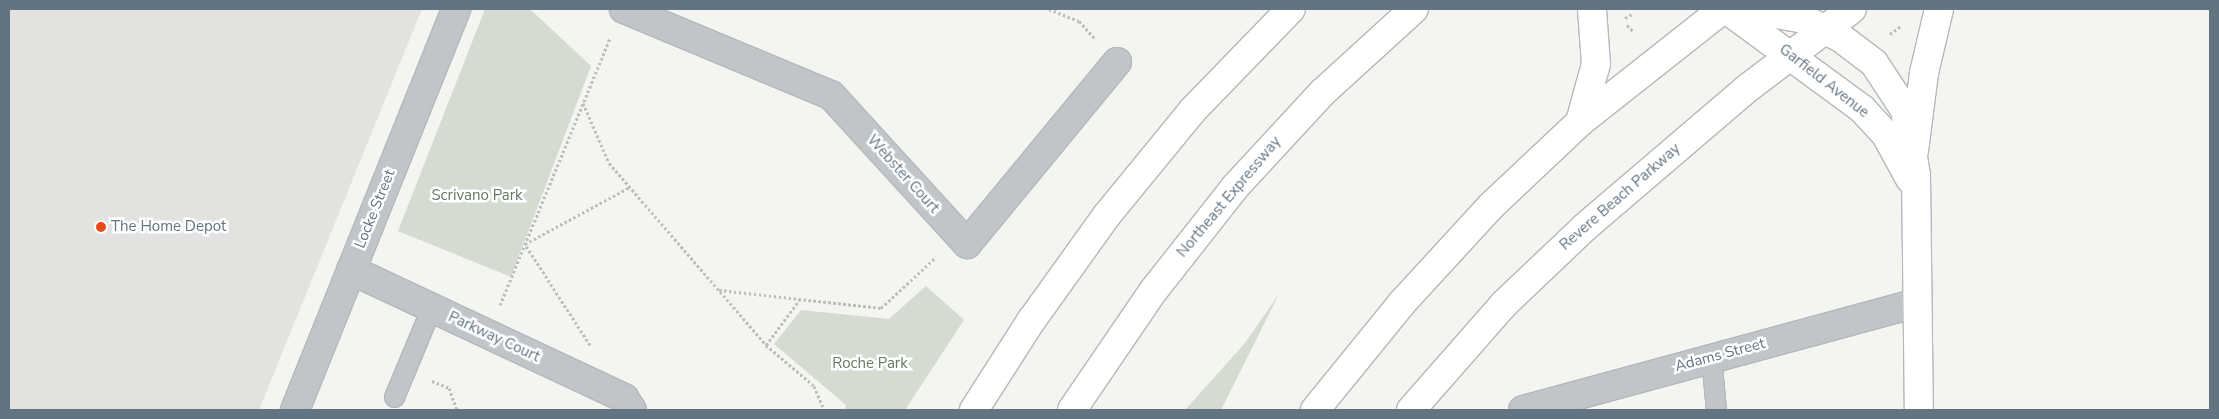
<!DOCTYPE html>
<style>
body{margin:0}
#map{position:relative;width:2219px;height:419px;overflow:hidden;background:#f4f4f0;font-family:"Nunito Sans",sans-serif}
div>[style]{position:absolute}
.built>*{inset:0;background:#e2e3e1}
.green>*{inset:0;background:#d5dbd1}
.path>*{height:3px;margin-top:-1.5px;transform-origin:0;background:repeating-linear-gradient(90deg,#bbbdbf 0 2.5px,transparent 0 5px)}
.roads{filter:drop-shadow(1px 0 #b3b9bd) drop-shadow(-1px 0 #b3b9bd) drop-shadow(0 1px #b3b9bd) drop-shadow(0 -1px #b3b9bd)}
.lane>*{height:19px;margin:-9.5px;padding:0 9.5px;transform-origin:9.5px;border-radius:9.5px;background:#c1c5c8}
.street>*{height:28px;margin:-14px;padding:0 14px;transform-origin:14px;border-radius:14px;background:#c1c5c8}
.secondary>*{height:28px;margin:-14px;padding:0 14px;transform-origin:14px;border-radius:14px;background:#fff}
.highway>*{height:28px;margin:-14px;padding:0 14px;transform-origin:14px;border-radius:14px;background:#fff}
.dots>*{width:14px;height:14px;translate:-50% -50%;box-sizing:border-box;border:2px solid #fff;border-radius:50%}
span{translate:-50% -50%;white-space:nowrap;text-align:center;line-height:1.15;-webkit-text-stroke:5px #fff;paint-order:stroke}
.street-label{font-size:15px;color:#627482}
.park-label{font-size:15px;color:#667961}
.poi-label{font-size:15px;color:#627482}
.left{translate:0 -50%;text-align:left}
.frame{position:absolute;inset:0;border:10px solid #627482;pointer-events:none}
</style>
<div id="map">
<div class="built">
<div style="clip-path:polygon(9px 9px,422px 9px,259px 410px,9px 410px)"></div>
</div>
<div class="green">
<div style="clip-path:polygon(485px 9px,530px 9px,591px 66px,511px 277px,398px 231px)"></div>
<div style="clip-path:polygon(926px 286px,964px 320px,905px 410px,845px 410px,846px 405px,774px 344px,801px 310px,889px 319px)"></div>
<div style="clip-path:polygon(1279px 294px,1221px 410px,1185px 410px,1245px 343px)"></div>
</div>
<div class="path">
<div style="left:1049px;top:9px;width:32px;rotate:22deg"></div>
<div style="left:1079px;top:21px;width:25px;rotate:48deg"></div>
<div style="left:1625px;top:18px;width:10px;rotate:-29deg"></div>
<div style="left:1627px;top:25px;width:10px;rotate:45deg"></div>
<div style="left:1890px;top:34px;width:14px;rotate:-36deg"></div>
<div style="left:583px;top:103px;width:65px;rotate:66.6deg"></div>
<div style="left:609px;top:163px;width:240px;rotate:49.2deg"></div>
<div style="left:766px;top:345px;width:63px;rotate:40.5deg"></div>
<div style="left:814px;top:386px;width:26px;rotate:67deg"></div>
<div style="left:719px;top:290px;width:163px;rotate:6.3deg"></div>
<div style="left:881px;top:308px;width:75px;rotate:-42.8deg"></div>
<div style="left:500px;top:305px;width:289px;rotate:-67.6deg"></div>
<div style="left:590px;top:345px;width:120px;rotate:-122.8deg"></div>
<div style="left:525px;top:244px;width:119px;rotate:-28.5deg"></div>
<div style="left:766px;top:345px;width:57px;rotate:-53.5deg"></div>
<div style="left:432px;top:381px;width:18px;rotate:22deg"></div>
<div style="left:449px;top:388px;width:23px;rotate:70deg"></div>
</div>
<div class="roads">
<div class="lane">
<div style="left:1711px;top:357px;width:53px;rotate:84.6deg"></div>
<div style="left:394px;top:397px;width:96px;rotate:-67.4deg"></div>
</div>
<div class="street">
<div style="left:624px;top:9px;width:224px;rotate:22.6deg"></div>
<div style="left:831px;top:95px;width:202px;rotate:47.6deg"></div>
<div style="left:967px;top:244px;width:236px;rotate:-50.5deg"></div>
<div style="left:351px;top:270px;width:302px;rotate:25.1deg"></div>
<div style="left:624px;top:398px;width:14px;rotate:56deg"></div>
<div style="left:295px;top:410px;width:432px;rotate:-68.1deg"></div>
<div style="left:1523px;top:410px;width:409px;rotate:-15.2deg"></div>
</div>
<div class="secondary">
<div style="left:1726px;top:9px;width:169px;rotate:36.3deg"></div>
<div style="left:1862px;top:109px;width:35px;rotate:47deg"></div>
<div style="left:1886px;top:135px;width:50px;rotate:61.4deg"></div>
<div style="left:1748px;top:9px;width:57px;rotate:10.1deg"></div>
<div style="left:1804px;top:19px;width:42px;rotate:27.2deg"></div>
<div style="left:1841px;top:38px;width:41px;rotate:37.1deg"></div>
<div style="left:1874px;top:63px;width:56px;rotate:56.6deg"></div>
<div style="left:1905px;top:110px;width:66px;rotate:80.4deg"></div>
<div style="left:1916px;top:175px;width:235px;rotate:89.3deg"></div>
</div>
<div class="highway">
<div style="left:1580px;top:122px;width:60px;rotate:-74.6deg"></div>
<div style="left:1596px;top:64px;width:55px;rotate:-94.2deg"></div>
<div style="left:1914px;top:151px;width:79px;rotate:-82.7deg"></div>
<div style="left:1924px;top:73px;width:66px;rotate:-76.8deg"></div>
<div style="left:974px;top:410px;width:106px;rotate:-57.4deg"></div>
<div style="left:1031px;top:321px;width:130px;rotate:-54.4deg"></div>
<div style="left:1107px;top:215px;width:134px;rotate:-50.7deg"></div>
<div style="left:1192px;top:111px;width:142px;rotate:-45.9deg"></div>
<div style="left:1072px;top:410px;width:145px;rotate:-55.7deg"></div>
<div style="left:1154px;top:290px;width:131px;rotate:-51.8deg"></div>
<div style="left:1235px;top:187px;width:129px;rotate:-47.2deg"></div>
<div style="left:1323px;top:92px;width:123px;rotate:-42.4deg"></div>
<div style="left:1315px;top:410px;width:136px;rotate:-50.9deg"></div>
<div style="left:1401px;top:304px;width:133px;rotate:-47.4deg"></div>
<div style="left:1491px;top:206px;width:122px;rotate:-43.3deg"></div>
<div style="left:1580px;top:122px;width:182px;rotate:-38.3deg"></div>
<div style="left:1411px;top:410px;width:141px;rotate:-48.7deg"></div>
<div style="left:1504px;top:304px;width:112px;rotate:-43.5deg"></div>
<div style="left:1585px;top:227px;width:216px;rotate:-40.5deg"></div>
<div style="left:1749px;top:87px;width:129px;rotate:-37.1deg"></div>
</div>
</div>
<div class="dots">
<div style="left:101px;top:227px;background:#e9481b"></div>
</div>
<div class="street-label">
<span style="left:1824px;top:81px;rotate:38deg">Garfield Avenue</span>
<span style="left:903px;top:174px;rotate:48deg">Webster Court</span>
<span style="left:1229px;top:197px;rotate:-50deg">Northeast Expressway</span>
<span style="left:1620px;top:197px;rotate:-41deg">Revere Beach Parkway</span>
<span style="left:375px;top:209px;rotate:-68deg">Locke Street</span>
<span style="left:494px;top:337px;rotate:25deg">Parkway Court</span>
<span style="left:1720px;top:355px;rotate:-15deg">Adams Street</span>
</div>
<div class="park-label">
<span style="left:477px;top:196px">Scrivano Park</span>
<span style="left:870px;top:364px">Roche Park</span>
</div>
<div class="poi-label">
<span class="left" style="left:111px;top:227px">The Home Depot</span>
</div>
<div class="frame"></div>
</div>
